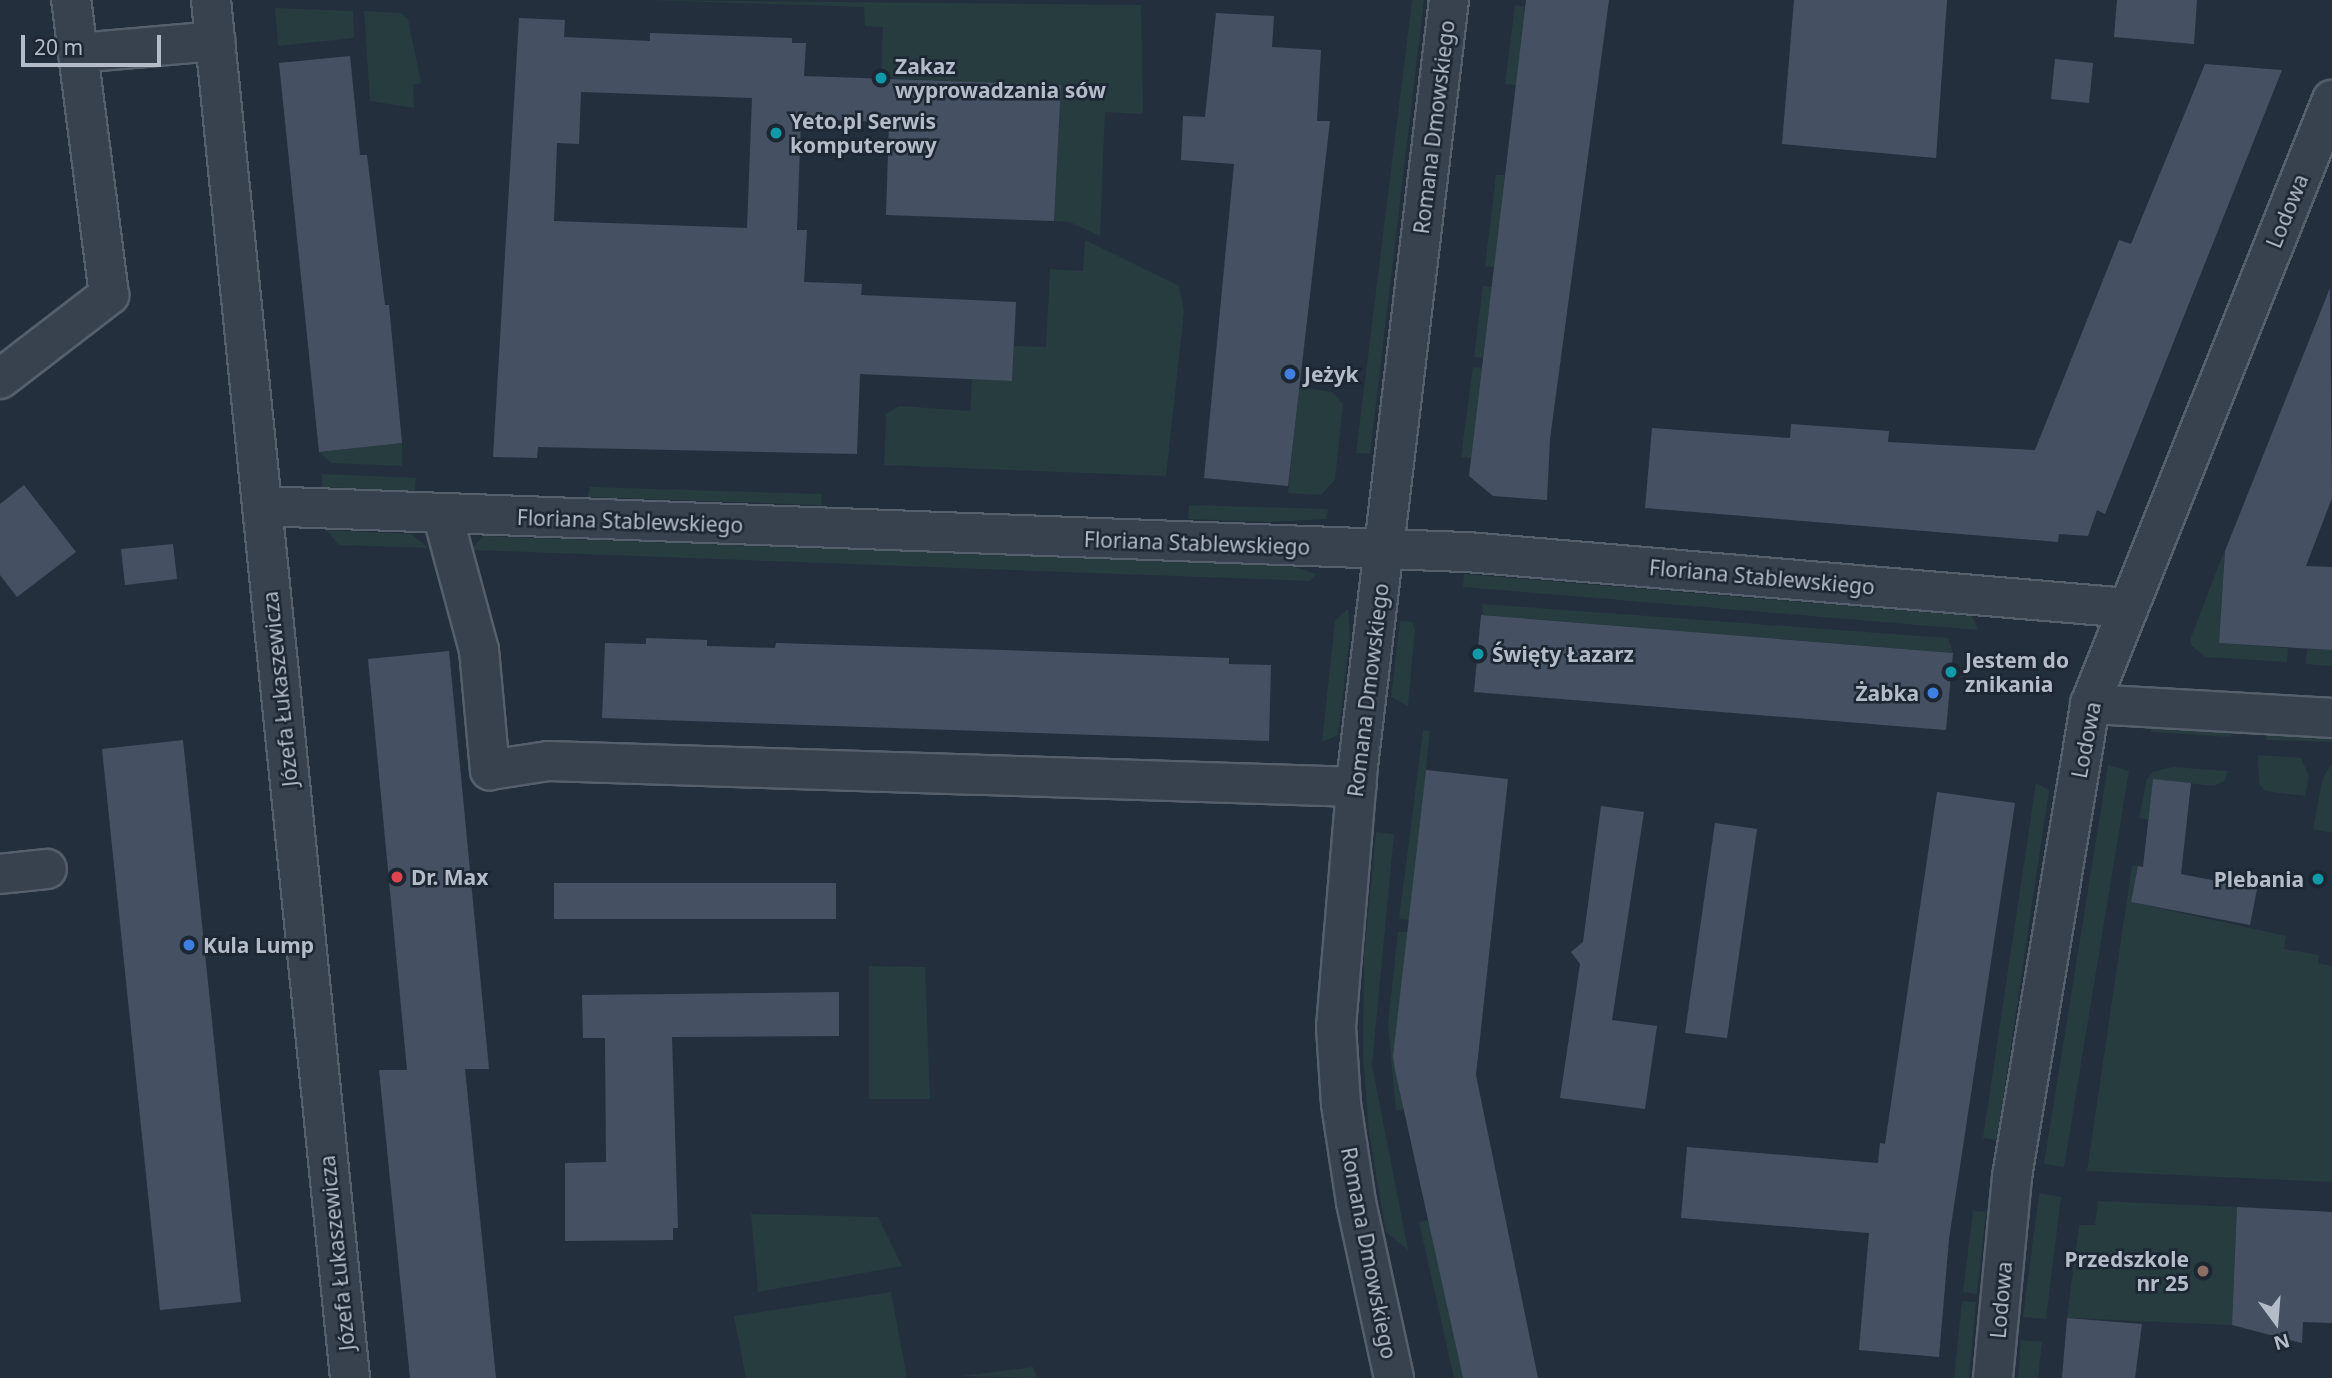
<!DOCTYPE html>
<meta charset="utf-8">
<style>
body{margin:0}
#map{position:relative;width:2332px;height:1378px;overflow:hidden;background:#242f3e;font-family:"Noto Sans",sans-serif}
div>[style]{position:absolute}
.green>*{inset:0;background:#263c3f}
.building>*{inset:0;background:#455162}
.roads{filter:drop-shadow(2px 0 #565f6c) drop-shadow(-2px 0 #565f6c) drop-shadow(0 2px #565f6c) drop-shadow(0 -2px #565f6c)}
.minor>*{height:38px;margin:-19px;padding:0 19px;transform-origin:19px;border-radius:19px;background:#38414e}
.dots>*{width:19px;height:19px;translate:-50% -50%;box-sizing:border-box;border:4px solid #1d2633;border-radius:50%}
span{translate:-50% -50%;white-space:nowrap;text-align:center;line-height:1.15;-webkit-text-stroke:5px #1d2633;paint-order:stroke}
.poi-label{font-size:21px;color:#b4bcc9;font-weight:700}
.left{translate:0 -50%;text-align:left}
.right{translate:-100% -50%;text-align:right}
.street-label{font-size:21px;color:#b4bcc9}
.north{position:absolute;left:2241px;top:1287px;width:70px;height:70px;-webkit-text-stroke:5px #1d2633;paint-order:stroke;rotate:164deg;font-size:19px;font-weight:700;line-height:28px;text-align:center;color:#b4bcc9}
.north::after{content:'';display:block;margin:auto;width:24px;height:32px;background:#b4bcc9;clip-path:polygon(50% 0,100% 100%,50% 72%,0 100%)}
.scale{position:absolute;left:21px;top:35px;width:140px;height:32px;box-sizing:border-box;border:4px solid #b4bcc9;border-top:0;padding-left:9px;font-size:21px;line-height:24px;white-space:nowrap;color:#b4bcc9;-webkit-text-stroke:5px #1d2633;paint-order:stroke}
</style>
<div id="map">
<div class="green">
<div style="clip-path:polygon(646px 0,1141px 5px,1143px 114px,1105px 112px,1100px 236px,1070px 222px,1054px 221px,1061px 86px,881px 78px,883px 27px,865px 26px,864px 7px)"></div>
<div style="clip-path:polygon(1412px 0,1424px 0,1370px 454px,1356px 453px)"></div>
<div style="clip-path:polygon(1515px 5px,1525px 7px,1516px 85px,1505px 84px)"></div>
<div style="clip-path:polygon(275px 8px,353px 11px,354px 38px,278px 46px)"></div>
<div style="clip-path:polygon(364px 11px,400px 13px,408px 19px,421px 83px,413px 85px,414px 108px,370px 101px)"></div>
<div style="clip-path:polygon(1496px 175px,1505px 175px,1494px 267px,1485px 266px)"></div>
<div style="clip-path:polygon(1085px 240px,1179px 286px,1184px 311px,1166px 476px,884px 465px,886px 414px,899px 406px,970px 411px,972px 379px,1012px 381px,1014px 346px,1046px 347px,1050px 269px,1083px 271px)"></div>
<div style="clip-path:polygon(1483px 286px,1492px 287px,1483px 358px,1474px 357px)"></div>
<div style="clip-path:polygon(1473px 367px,1482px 368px,1471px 458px,1461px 457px)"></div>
<div style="clip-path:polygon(1299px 387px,1332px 392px,1343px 404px,1335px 480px,1321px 495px,1288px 493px)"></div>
<div style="clip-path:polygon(402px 443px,402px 466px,331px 463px,319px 452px)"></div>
<div style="clip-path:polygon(322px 474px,416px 478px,415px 491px,322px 487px)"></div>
<div style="clip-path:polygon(590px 487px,821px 494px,822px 505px,587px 497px)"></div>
<div style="clip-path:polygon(1189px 505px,1328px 509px,1326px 519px,1270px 522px,1188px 519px)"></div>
<div style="clip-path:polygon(326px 530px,411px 534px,429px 548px,339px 545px)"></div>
<div style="clip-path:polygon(483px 536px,1289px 565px,1316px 574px,1310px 581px,471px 550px)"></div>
<div style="clip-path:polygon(2225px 549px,2219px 643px,2288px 648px,2287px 662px,2206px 657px,2192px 646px,2190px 640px)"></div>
<div style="clip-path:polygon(1464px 574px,1972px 616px,1978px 630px,1463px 587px)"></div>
<div style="clip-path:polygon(1482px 604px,1948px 638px,1953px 653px,1483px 615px)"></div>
<div style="clip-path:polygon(1348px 609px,1350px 634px,1338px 735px,1322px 742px,1335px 621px)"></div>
<div style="clip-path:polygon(1400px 621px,1412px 622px,1415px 629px,1408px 706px,1391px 697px)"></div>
<div style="clip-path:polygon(2307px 649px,2332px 650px,2332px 666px,2306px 664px)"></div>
<div style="clip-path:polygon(2151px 726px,2231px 728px,2231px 737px,2151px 732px)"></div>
<div style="clip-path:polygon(1423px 730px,1430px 731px,1410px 920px,1399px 919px)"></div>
<div style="clip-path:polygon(2267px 731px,2332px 735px,2332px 742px,2266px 740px)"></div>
<div style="clip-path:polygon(2258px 755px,2301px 758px,2309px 776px,2305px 796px,2265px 791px,2259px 784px)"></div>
<div style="clip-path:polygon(2332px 764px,2332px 833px,2313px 829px,2323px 777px)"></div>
<div style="clip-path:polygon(2108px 765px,2129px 771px,2064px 1167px,2044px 1164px)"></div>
<div style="clip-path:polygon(2173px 767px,2228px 771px,2224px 781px,2214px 786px,2153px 779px,2149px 820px,2139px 818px,2147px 779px,2153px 772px)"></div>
<div style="clip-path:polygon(2036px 783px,2049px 790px,1997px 1140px,1983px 1138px)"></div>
<div style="clip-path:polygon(1376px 832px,1394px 834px,1372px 1065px,1408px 1250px,1386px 1232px,1369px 1133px,1363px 1056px,1364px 956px)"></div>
<div style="clip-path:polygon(2132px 865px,2138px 866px,2131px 902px,2286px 936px,2284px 949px,2319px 955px,2318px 963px,2332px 966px,2332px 1182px,2087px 1171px)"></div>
<div style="clip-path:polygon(1398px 932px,1408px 932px,1404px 1109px,1396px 1111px,1388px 1024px)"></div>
<div style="clip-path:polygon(869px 966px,925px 967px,930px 1099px,869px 1099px)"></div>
<div style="clip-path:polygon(2039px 1193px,2061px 1197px,2046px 1319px,2023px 1317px)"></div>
<div style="clip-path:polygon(2098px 1201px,2237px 1207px,2232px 1325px,2067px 1318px,2079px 1225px,2095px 1225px)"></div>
<div style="clip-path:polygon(1973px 1211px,1986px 1212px,1977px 1294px,1963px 1292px)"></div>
<div style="clip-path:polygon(751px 1214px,878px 1217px,902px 1266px,758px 1292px)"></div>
<div style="clip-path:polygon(1429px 1220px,1463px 1378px,1454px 1378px,1419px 1222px)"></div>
<div style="clip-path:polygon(891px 1292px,907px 1378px,746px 1378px,734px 1316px)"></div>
<div style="clip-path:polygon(1962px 1301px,1976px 1302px,1969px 1378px,1954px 1378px)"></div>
<div style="clip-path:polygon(2021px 1340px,2042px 1342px,2038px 1378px,2018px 1378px)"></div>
<div style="clip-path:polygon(1033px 1367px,1037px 1378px,961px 1376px)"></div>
</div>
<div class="building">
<div style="clip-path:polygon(1526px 0,1609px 0,1550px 439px,1547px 500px,1493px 496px,1469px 476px)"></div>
<div style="clip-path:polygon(1794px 0,1947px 0,1936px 158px,1782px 144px)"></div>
<div style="clip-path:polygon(2117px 0,2197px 0,2194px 44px,2114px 37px)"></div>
<div style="clip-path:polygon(1216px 13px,1274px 16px,1272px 47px,1321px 50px,1317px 121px,1330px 121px,1288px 486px,1204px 478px,1234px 164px,1181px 160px,1183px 116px,1205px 117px)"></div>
<div style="clip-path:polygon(evenodd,519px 18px,565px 20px,564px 37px,650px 41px,650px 33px,792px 38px,792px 43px,806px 43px,804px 76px,1061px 85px,1054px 221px,886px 215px,889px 122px,801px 119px,797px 230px,807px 230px,804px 282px,862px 284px,861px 295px,1016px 302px,1012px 381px,860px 374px,857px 454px,538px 447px,537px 458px,493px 457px,519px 18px,581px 92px,752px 98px,747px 228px,554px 221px,557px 143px,579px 144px,581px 92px)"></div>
<div style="clip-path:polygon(350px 56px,360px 155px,367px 155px,385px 305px,389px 305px,402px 443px,319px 452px,279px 63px)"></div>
<div style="clip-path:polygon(2055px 59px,2093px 63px,2089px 103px,2051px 99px)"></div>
<div style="clip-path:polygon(2205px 64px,2282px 70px,2105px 514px,2097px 510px,2088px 536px,2059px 534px,2058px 542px,1645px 508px,1652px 428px,1790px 438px,1791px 424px,1889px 431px,1888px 442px,2035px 450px,2119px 240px,2131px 244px)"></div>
<div style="clip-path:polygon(2330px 288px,2332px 498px,2306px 566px,2332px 567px,2332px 650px,2219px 643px,2225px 551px)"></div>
<div style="clip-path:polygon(24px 485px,76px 552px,17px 597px,0 575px,0 504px)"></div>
<div style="clip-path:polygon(173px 544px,177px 579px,125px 585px,121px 549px)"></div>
<div style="clip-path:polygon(1481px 615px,1953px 653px,1946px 730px,1474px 692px)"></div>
<div style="clip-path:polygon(646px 638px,707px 640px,707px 646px,775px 648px,776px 643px,1003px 650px,1229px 658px,1229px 664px,1271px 665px,1269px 741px,602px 718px,605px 643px,646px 644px)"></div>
<div style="clip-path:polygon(449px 651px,489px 1069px,465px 1069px,496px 1378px,410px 1378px,379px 1070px,407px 1070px,368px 659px)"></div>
<div style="clip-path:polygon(183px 740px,241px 1302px,160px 1310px,102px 749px)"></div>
<div style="clip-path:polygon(1426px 770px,1508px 779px,1476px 1075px,1538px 1378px,1463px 1378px,1395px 1070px,1393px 1056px)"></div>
<div style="clip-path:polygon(2153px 779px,2191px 783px,2181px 874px,2257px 889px,2250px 925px,2131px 902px,2138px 866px,2143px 867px)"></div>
<div style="clip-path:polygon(1937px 792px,2015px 803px,1949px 1239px,1939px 1357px,1859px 1350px,1869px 1233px,1681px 1218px,1687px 1147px,1878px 1163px,1880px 1143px,1885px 1144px)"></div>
<div style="clip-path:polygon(1601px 806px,1644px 812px,1612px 1020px,1657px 1026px,1645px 1109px,1560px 1098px,1580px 964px,1571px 952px,1583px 942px)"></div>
<div style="clip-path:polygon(1715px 823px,1757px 829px,1727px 1038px,1685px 1033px)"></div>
<div style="clip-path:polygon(554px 883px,836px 883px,836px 919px,554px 919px)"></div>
<div style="clip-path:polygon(839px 992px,839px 1036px,672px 1037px,678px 1228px,673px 1228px,673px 1240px,565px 1241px,565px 1163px,606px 1162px,605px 1038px,583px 1038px,582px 995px)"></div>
<div style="clip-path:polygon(2237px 1207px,2332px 1212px,2332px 1323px,2303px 1322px,2302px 1343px,2232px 1325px)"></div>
<div style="clip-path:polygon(2067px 1318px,2142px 1324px,2135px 1378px,2062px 1378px)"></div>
</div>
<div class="roads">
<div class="minor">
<div style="left:211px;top:0;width:1385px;rotate:84.24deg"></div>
<div style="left:78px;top:53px;width:138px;rotate:-5deg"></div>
<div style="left:0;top:379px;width:138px;rotate:-37.6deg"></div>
<div style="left:109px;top:295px;width:297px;rotate:-97.3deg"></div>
<div style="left:262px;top:506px;width:1206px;rotate:2.19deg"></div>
<div style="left:1467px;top:552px;width:664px;rotate:4.84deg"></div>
<div style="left:442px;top:513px;width:142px;rotate:74.9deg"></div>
<div style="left:479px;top:650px;width:121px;rotate:84.8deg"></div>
<div style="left:490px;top:770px;width:59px;rotate:-8.8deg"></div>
<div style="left:548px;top:761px;width:809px;rotate:1.84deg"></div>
<div style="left:2090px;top:704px;width:242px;rotate:3.3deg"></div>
<div style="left:0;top:874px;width:47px;rotate:-6.1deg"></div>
<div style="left:1394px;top:1378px;width:180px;rotate:-102.2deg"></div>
<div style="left:1356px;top:1202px;width:99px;rotate:-98.7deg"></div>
<div style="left:1341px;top:1104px;width:77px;rotate:-93.7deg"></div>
<div style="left:1336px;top:1027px;width:262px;rotate:-85.2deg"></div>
<div style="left:1358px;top:766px;width:771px;rotate:-83.23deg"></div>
<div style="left:1993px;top:1378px;width:202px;rotate:-84.6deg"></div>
<div style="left:2012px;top:1177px;width:479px;rotate:-80.6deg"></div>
<div style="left:2090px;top:704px;width:651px;rotate:-68.17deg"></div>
</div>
</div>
<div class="dots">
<div style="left:881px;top:78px;background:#0f9aa8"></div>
<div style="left:776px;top:133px;background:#0f9aa8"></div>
<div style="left:1290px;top:374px;background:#3f7fe0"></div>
<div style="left:1478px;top:654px;background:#0f9aa8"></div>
<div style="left:1951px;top:672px;background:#0f9aa8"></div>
<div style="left:1933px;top:693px;background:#3f7fe0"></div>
<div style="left:397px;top:877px;background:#e0444e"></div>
<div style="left:2318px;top:879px;background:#0f9aa8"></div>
<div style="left:189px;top:945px;background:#3f7fe0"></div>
<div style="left:2203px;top:1271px;background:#8d6e63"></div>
</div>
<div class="poi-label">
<span class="left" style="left:895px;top:78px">Zakaz<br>wyprowadzania sów</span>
<span class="left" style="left:790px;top:133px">Yeto.pl Serwis<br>komputerowy</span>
<span class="left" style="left:1304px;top:374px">Jeżyk</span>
<span class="left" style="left:1492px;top:654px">Święty Łazarz</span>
<span class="left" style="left:1965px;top:672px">Jestem do<br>znikania</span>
<span class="right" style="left:1919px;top:693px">Żabka</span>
<span class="left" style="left:411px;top:877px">Dr. Max</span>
<span class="right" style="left:2304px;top:879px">Plebania</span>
<span class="left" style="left:203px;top:945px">Kula Lump</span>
<span class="right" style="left:2189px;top:1271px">Przedszkole<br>nr 25</span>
</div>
<div class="street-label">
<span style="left:1434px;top:127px;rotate:-83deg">Romana Dmowskiego</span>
<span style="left:2287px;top:211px;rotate:-68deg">Lodowa</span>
<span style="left:630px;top:521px;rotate:2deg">Floriana Stablewskiego</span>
<span style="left:1197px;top:543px;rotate:2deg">Floriana Stablewskiego</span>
<span style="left:1762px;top:577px;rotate:5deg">Floriana Stablewskiego</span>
<span style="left:280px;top:689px;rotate:-96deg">Józefa Łukaszewicza</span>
<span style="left:1368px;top:690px;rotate:-83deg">Romana Dmowskiego</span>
<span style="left:2086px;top:740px;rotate:-79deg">Lodowa</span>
<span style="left:337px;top:1253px;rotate:-96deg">Józefa Łukaszewicza</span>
<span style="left:1369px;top:1253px;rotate:79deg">Romana Dmowskiego</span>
<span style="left:2001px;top:1300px;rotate:-85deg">Lodowa</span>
</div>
<div class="north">N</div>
<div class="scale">20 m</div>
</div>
